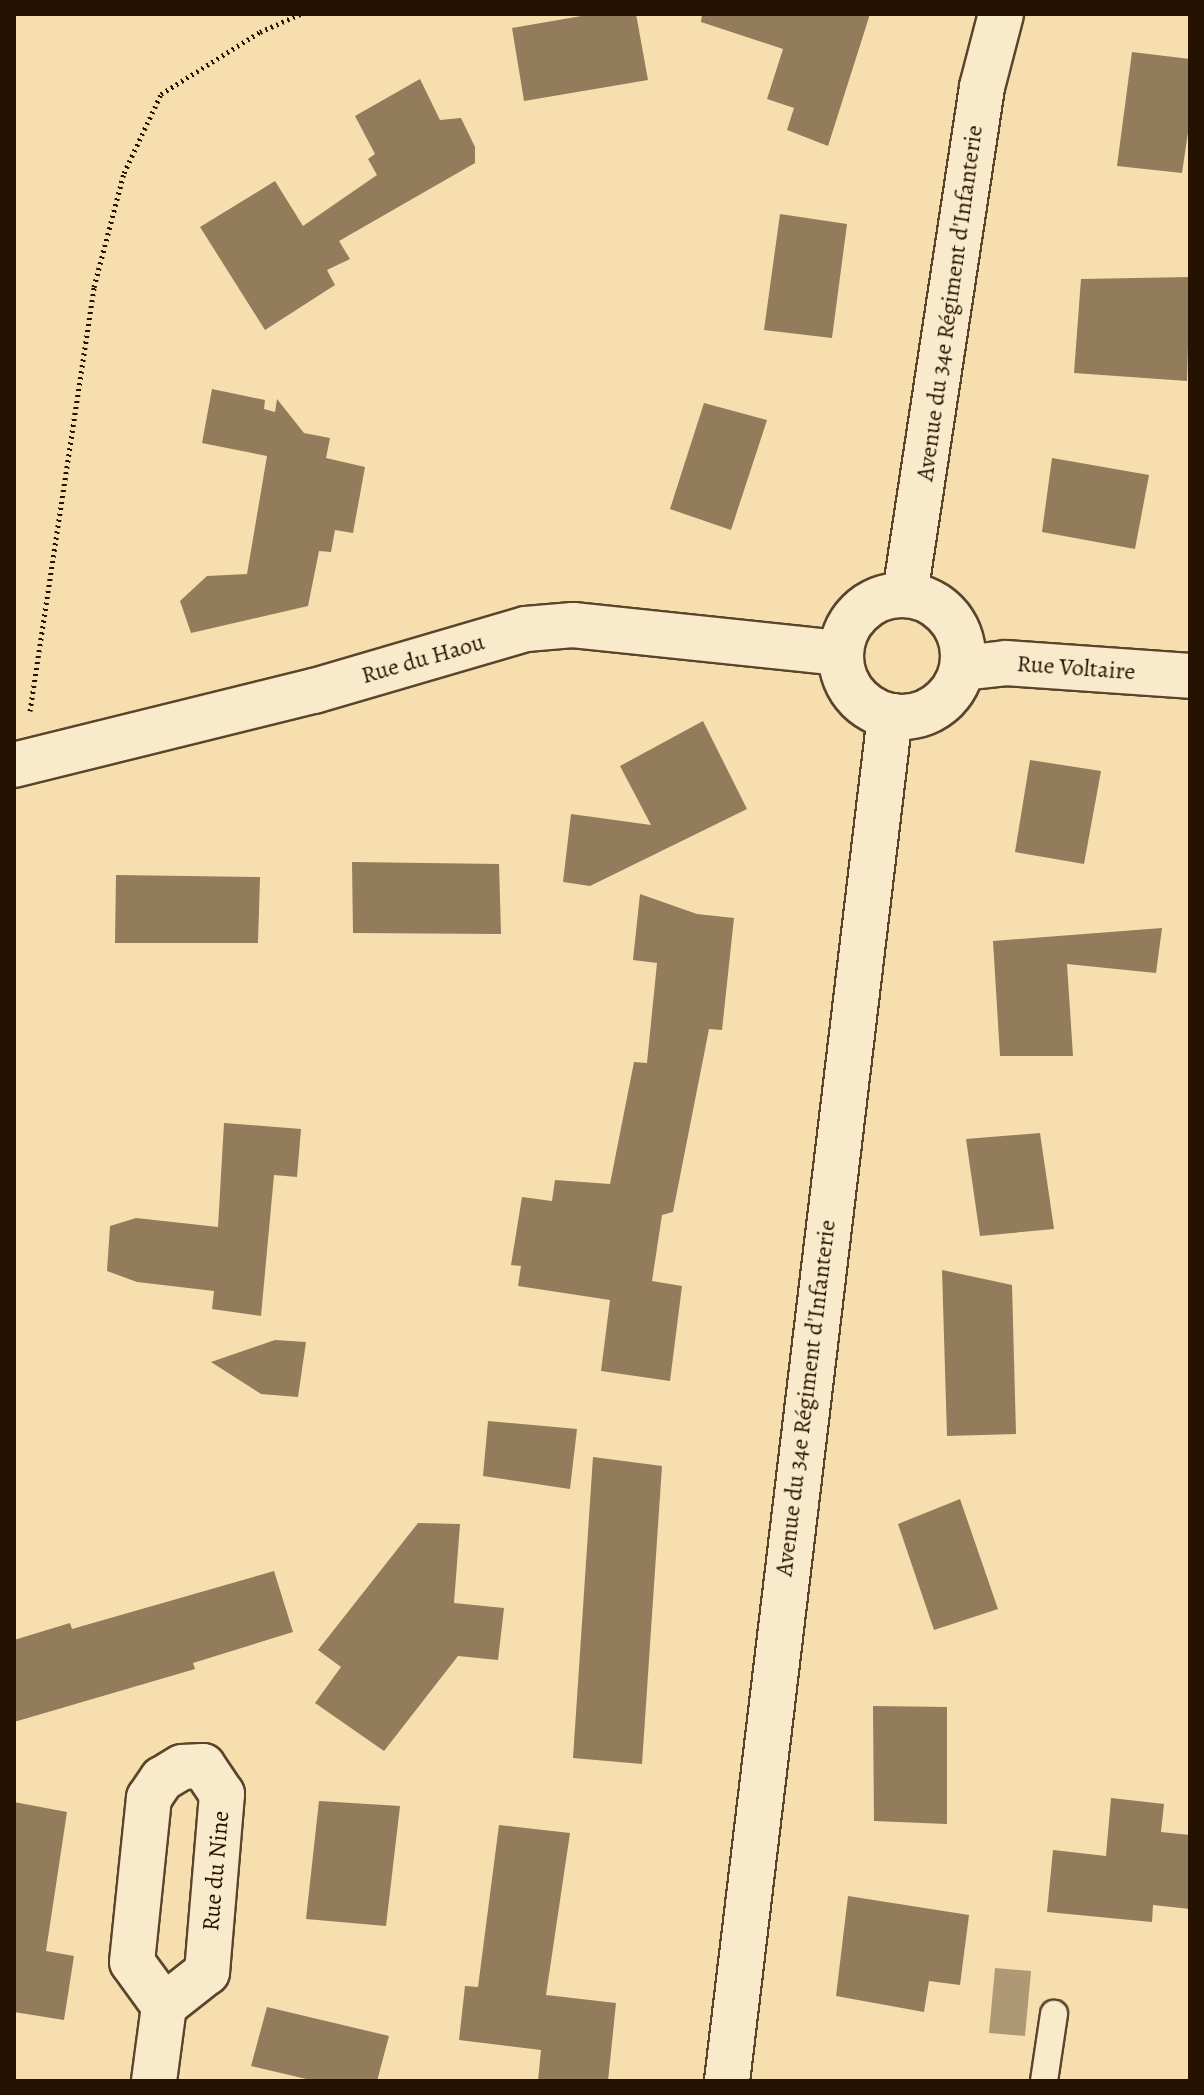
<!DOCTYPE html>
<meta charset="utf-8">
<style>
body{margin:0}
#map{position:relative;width:1204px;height:2095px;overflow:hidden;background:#f6deaf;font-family:Alegreya,serif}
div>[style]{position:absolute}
.water>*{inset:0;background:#af9974}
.building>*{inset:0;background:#927c5b}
.path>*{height:5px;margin-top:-2.5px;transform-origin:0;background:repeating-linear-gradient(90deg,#261201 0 2px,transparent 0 6px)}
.roads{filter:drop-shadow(2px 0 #5a452c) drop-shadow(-2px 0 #5a452c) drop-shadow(0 2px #5a452c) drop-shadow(0 -2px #5a452c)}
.service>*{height:26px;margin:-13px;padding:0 13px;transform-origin:13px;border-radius:13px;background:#f9eacb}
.minor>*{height:44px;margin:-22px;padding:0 22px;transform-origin:22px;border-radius:22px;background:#f9eacb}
.minor>.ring{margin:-22px;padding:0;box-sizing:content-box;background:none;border:44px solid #f9eacb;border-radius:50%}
span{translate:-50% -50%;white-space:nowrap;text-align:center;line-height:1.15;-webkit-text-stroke:6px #f9eacb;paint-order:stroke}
.street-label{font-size:24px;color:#261201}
.frame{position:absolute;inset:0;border:16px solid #261201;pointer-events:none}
</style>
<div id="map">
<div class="water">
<div style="clip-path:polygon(995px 1968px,1031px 1971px,1025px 2036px,989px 2033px)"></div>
</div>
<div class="building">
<div style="clip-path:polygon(593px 14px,636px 14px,648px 80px,524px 101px,512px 28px)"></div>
<div style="clip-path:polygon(702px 14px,870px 14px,828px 146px,787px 130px,794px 108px,767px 99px,783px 49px,701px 22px)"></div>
<div style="clip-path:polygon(1132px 52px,1190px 59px,1190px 119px,1182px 173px,1117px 166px)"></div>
<div style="clip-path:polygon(420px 79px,440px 120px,461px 118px,475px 147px,475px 163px,339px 241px,350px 259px,327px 270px,335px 285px,265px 330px,200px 227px,275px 181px,303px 226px,377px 175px,368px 159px,375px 154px,355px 116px)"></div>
<div style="clip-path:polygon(780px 214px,847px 224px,832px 338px,764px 330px)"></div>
<div style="clip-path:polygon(1190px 277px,1187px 381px,1074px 373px,1081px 279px)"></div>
<div style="clip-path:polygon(212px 389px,265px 400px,264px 409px,275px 412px,277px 399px,304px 433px,330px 438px,326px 458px,365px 467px,353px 533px,335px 530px,331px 552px,319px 551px,308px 606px,191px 633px,180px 601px,207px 576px,247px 574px,267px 456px,202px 443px)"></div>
<div style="clip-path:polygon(704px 403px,767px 420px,731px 530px,670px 509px)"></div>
<div style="clip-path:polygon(1052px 458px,1149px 475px,1135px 549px,1042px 532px)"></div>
<div style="clip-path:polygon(703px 721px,747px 809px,590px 886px,563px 882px,571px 814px,651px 825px,620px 766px)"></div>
<div style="clip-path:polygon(1030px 760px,1101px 771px,1084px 864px,1015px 852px)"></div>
<div style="clip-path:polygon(352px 862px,499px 864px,501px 934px,353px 933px)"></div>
<div style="clip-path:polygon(116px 875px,260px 877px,258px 943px,115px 943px)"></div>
<div style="clip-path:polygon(640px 894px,697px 914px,734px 918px,722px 1030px,709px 1029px,673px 1212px,662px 1215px,652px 1281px,682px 1286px,670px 1381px,601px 1371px,610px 1300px,518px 1286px,521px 1266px,511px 1265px,522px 1197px,552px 1201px,555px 1180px,610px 1184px,634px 1062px,647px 1063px,657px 963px,633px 960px)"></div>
<div style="clip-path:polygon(1162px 928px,1156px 973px,1067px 964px,1073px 1056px,1000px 1056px,993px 941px)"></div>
<div style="clip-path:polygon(224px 1123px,301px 1129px,297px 1177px,274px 1175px,261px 1316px,212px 1309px,214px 1291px,137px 1282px,107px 1271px,110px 1226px,136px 1218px,218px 1227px)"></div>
<div style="clip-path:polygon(1040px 1133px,1054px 1229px,980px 1236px,966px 1139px)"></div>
<div style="clip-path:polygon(942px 1270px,1012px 1285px,1016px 1434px,947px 1436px)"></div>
<div style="clip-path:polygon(275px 1340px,306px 1342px,298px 1397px,261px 1394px,211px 1362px)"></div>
<div style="clip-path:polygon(488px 1421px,577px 1429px,570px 1489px,483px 1476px)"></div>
<div style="clip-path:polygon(593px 1457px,662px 1466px,642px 1764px,573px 1758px)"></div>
<div style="clip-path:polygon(960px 1499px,998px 1609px,934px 1630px,898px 1524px)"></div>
<div style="clip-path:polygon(418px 1523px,460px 1524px,454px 1603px,504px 1608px,498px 1660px,458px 1656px,384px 1751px,315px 1703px,341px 1667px,318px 1650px)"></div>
<div style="clip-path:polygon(274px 1571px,293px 1632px,193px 1663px,195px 1669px,14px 1722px,14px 1640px,70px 1623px,72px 1629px)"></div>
<div style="clip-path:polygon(873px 1706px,947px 1707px,947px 1824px,874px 1821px)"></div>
<div style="clip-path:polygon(1111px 1798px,1164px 1804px,1161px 1832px,1190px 1835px,1190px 1909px,1153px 1905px,1152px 1922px,1047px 1912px,1053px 1850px,1106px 1856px)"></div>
<div style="clip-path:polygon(319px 1801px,400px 1806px,386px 1926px,306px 1919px)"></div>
<div style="clip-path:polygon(14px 1802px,67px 1812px,46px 1951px,74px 1956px,64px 2020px,14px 2012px)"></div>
<div style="clip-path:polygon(499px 1825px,570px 1833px,546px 1995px,616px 2003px,608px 2081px,538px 2081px,541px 2050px,459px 2040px,465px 1986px,478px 1987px)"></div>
<div style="clip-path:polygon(848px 1896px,969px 1915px,960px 1985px,929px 1981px,924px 2012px,836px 1996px)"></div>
<div style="clip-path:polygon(267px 2007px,389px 2036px,377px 2081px,315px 2081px,251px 2066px)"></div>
</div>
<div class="path">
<div style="left:30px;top:711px;width:429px;rotate:-81.4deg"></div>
<div style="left:94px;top:287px;width:118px;rotate:-75.3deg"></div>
<div style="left:124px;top:173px;width:87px;rotate:-64.9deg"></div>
<div style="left:161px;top:94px;width:117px;rotate:-32.1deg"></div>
<div style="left:260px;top:32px;width:44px;rotate:-24.2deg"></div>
</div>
<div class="roads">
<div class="service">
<div style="left:1044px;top:2081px;width:68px;rotate:-81.5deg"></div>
</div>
<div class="minor">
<div style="left:905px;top:594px;width:513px;rotate:-81.36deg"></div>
<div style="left:982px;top:87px;width:75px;rotate:-75.4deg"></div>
<div class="ring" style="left:841px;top:595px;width:78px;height:78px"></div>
<div style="left:963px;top:668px;width:43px;rotate:-6.6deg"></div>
<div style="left:1006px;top:663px;width:184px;rotate:4deg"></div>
<div style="left:14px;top:765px;width:309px;rotate:-13.9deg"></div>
<div style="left:314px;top:691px;width:221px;rotate:-16.3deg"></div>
<div style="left:526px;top:629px;width:47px;rotate:-4.9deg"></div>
<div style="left:573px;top:625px;width:268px;rotate:6deg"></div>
<div style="left:154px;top:2081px;width:76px;rotate:-82.4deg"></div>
<div style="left:164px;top:2006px;width:54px;rotate:-126deg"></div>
<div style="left:132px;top:1962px;width:165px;rotate:-84.1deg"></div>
<div style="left:149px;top:1798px;width:23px;rotate:-56deg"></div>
<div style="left:162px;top:1779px;width:23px;rotate:-31deg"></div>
<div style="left:182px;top:1767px;width:21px;rotate:-3deg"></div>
<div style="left:203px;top:1766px;width:34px;rotate:56deg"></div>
<div style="left:222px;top:1794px;width:179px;rotate:94.8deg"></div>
<div style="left:207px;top:1972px;width:55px;rotate:141.7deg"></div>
<div style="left:727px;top:2081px;width:1375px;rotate:-83.19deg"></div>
</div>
</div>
<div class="street-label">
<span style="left:950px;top:303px;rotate:-82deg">Avenue du 34e Régiment d'Infanterie</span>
<span style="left:423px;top:659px;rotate:-16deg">Rue du Haou</span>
<span style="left:1076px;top:668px;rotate:4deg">Rue Voltaire</span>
<span style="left:806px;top:1398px;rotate:-83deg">Avenue du 34e Régiment d'Infanterie</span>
<span style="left:216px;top:1871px;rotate:-85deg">Rue du Nine</span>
</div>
<div class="frame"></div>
</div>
